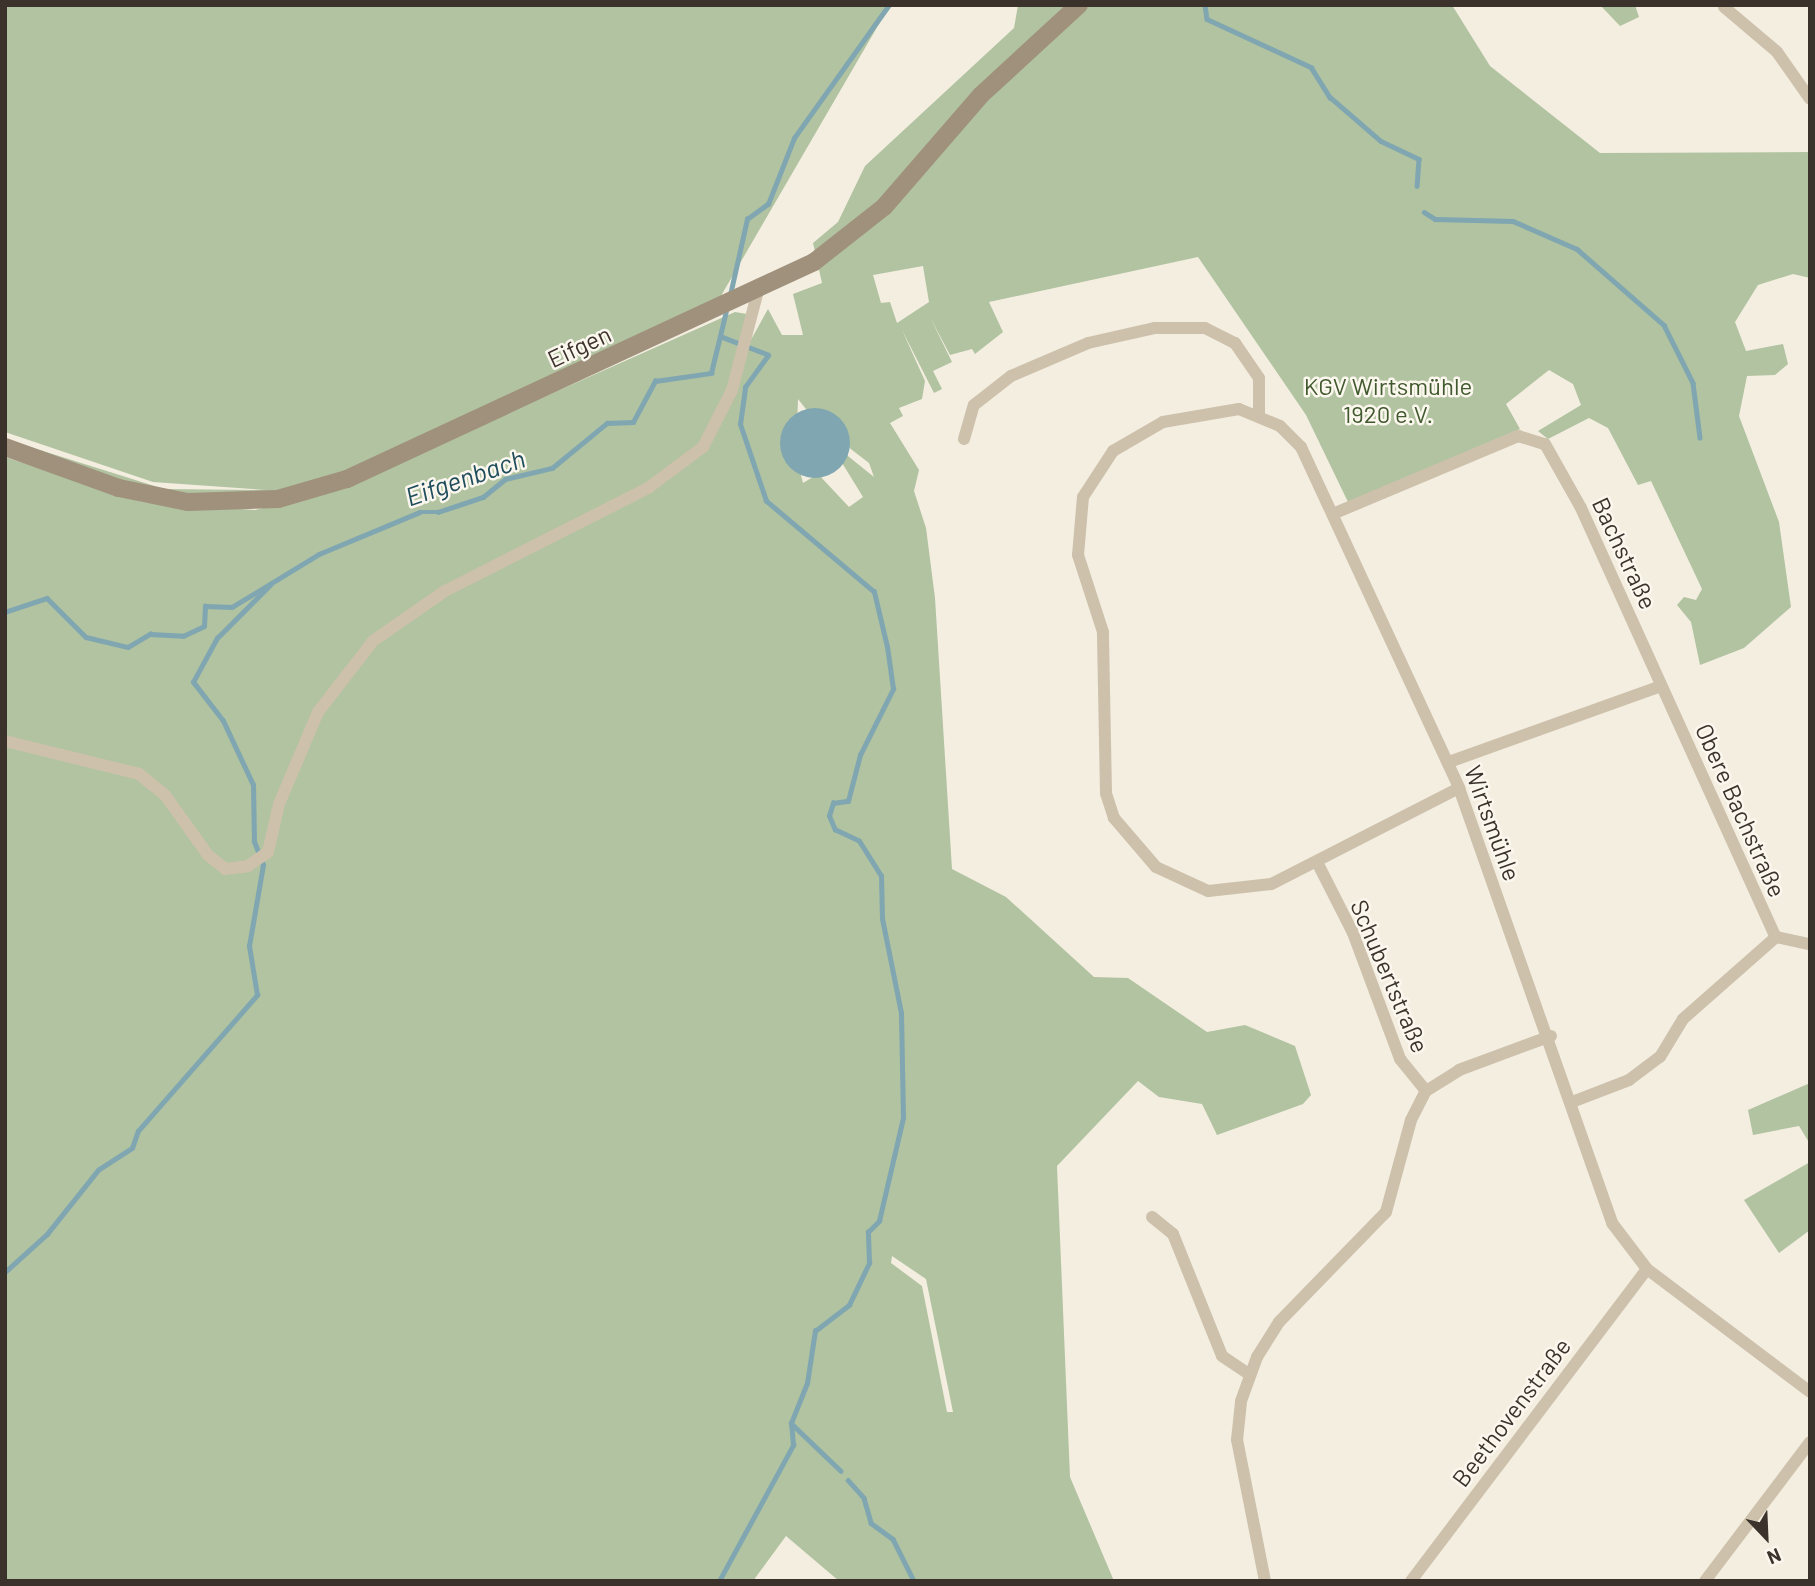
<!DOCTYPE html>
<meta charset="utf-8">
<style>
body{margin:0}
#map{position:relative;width:1815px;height:1586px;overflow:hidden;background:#f4eee1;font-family:Barlow,sans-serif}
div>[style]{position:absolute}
.green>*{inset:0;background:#b1c3a0}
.water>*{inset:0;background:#7fa6b1}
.round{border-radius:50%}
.stream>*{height:4.5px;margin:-2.25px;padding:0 2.25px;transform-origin:2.25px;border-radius:2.25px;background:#7fa6b1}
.minor>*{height:12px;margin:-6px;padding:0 6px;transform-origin:6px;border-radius:6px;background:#cdc1ac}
.secondary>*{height:18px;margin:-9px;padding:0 9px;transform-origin:9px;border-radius:9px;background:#a0917d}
span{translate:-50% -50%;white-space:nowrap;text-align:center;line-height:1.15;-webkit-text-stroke:5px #fbf7ee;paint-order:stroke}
.street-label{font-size:24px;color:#3b332b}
.park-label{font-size:24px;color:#41592e}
.water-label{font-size:26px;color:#204d5d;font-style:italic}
.frame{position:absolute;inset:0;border:7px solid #3b332b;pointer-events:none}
.north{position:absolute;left:1731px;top:1502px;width:70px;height:70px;-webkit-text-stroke:5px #fbf7ee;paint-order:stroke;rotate:157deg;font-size:19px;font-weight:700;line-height:28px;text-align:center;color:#3b332b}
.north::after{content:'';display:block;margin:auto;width:24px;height:32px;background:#3b332b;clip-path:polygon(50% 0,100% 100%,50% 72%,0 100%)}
</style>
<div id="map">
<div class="green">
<div style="clip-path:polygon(5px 5px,890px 5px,718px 301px,349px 470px,294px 489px,216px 497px,145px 488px,5px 439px,164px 489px,265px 490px,153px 482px,5px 432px)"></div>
<div style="clip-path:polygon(evenodd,1018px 5px,1452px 5px,1490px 66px,1600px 153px,1810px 152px,1810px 278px,1793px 274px,1758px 285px,1735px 322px,1746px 351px,1783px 344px,1788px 364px,1775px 375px,1747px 376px,1739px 416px,1779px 522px,1791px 607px,1744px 648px,1700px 665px,1691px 622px,1677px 605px,1684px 597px,1696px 600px,1702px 589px,1651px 481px,1638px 485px,1608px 428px,1589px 418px,1548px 439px,1538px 431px,1581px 405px,1573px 384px,1549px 370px,1506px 404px,1520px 429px,1348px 502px,1306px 415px,1198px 257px,989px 302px,1003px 332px,975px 354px,972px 349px,950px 355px,930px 317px,952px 362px,933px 371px,942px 389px,934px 393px,902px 330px,925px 381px,922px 399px,899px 408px,903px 416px,890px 423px,919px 470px,914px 491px,926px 528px,935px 598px,952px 869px,1006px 897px,1094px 977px,1128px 978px,1207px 1032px,1245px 1025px,1295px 1046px,1311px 1095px,1303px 1104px,1217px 1135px,1202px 1104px,1159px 1097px,1138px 1081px,1057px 1166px,1070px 1477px,1114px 1581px,839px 1581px,786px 1536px,753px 1581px,5px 1581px,5px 457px,143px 502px,255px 510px,333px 491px,735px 312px,747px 314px,747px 347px,768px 309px,782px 335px,803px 335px,793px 294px,822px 283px,813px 243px,838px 222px,865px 166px,1014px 28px,1018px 5px,923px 266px,929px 302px,897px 323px,890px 302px,881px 303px,873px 275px,923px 266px,1018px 5px,798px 399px,817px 423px,869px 463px,874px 477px,828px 440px,863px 497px,849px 507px,818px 474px,803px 483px,796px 456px,798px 399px,1018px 5px,892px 1256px,926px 1279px,953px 1412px,947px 1412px,922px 1286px,891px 1263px,892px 1256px)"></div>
<div style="clip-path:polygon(1600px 5px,1635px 5px,1639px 17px,1620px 26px)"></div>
<div style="clip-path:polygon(1810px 1083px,1810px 1144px,1799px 1126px,1753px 1135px,1748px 1110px)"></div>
<div style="clip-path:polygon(1810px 1162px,1810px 1230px,1779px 1253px,1744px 1200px)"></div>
</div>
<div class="water">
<div class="round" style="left:780px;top:408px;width:70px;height:70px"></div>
</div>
<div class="stream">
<div style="left:1205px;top:5px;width:14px;rotate:82deg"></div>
<div style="left:1207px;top:19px;width:115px;rotate:24.8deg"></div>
<div style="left:1311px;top:67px;width:36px;rotate:58deg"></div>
<div style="left:1330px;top:97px;width:67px;rotate:40.8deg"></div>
<div style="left:1381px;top:141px;width:42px;rotate:25.3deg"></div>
<div style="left:1419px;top:159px;width:27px;rotate:94deg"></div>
<div style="left:1424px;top:212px;width:13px;rotate:32deg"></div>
<div style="left:1435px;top:219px;width:78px;rotate:1.5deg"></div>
<div style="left:1513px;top:221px;width:70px;rotate:23.6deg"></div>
<div style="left:1577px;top:249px;width:116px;rotate:41.1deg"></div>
<div style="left:1664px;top:325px;width:65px;rotate:63.4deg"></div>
<div style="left:1693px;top:383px;width:55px;rotate:82.7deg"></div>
<div style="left:730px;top:295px;width:78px;rotate:-77.4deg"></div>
<div style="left:747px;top:219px;width:26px;rotate:-36deg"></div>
<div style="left:768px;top:204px;width:71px;rotate:-68.5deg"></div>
<div style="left:794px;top:138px;width:163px;rotate:-54.5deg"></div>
<div style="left:5px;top:612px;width:44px;rotate:-18.4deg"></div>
<div style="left:47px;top:598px;width:55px;rotate:45deg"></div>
<div style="left:86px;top:637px;width:43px;rotate:13.4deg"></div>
<div style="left:128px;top:647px;width:26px;rotate:-31deg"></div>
<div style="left:150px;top:634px;width:33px;rotate:3deg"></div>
<div style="left:183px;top:636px;width:23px;rotate:-25deg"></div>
<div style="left:204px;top:626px;width:20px;rotate:-87deg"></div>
<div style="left:205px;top:606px;width:27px;rotate:2deg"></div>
<div style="left:232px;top:607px;width:102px;rotate:-31.3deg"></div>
<div style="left:319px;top:554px;width:109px;rotate:-22.6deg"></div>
<div style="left:420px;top:512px;width:18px"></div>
<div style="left:438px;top:512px;width:47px;rotate:-18.4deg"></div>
<div style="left:483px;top:497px;width:28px;rotate:-39deg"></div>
<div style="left:505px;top:479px;width:48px;rotate:-13.2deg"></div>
<div style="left:552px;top:468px;width:71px;rotate:-39.3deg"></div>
<div style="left:607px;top:423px;width:26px;rotate:-2deg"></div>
<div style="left:633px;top:422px;width:47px;rotate:-61.8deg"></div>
<div style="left:655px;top:381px;width:57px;rotate:-8.1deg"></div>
<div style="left:711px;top:373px;width:68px;rotate:-76.4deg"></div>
<div style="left:5px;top:1272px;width:57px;rotate:-42.1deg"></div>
<div style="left:47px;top:1234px;width:82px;rotate:-51.4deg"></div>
<div style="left:98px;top:1170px;width:40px;rotate:-32.9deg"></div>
<div style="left:132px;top:1148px;width:18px;rotate:-71deg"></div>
<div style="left:138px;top:1131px;width:181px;rotate:-48.8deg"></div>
<div style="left:257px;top:995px;width:50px;rotate:-99.3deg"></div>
<div style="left:249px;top:946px;width:82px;rotate:-80.2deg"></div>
<div style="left:263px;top:865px;width:25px;rotate:-111deg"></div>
<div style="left:254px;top:842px;width:57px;rotate:-91deg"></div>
<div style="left:253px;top:785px;width:71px;rotate:-115.1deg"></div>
<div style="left:223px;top:721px;width:49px;rotate:-127.6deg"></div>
<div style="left:193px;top:682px;width:50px;rotate:-61.4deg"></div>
<div style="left:217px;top:638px;width:75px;rotate:-45deg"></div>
<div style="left:791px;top:1423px;width:69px;rotate:43.8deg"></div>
<div style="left:848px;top:1480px;width:24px;rotate:48deg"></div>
<div style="left:864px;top:1498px;width:26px;rotate:74deg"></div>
<div style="left:871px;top:1523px;width:27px;rotate:36deg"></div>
<div style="left:893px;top:1539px;width:47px;rotate:63.4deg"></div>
<div style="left:719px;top:1581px;width:155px;rotate:-61.4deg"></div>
<div style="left:793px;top:1445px;width:22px;rotate:-95deg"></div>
<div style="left:791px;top:1423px;width:43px;rotate:-68.2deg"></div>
<div style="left:807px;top:1383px;width:53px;rotate:-81.3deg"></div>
<div style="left:815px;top:1331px;width:43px;rotate:-37.4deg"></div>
<div style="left:849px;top:1305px;width:47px;rotate:-64.5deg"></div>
<div style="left:869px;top:1263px;width:31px;rotate:-92deg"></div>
<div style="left:868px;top:1232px;width:16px;rotate:-45deg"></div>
<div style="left:879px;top:1221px;width:106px;rotate:-76.9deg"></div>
<div style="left:903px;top:1118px;width:105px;rotate:-91.1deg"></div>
<div style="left:901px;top:1013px;width:96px;rotate:-101.4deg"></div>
<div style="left:882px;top:919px;width:43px;rotate:-91.3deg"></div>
<div style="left:881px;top:876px;width:41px;rotate:-122.2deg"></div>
<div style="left:859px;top:841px;width:26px;rotate:-155deg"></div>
<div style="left:835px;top:830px;width:15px;rotate:-113deg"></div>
<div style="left:829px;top:816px;width:14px;rotate:-73deg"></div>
<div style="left:833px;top:803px;width:15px;rotate:-8deg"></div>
<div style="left:848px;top:801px;width:48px;rotate:-75.4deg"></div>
<div style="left:860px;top:755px;width:74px;rotate:-63.4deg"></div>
<div style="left:893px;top:689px;width:42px;rotate:-98.1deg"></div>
<div style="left:887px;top:647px;width:57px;rotate:-103.3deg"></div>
<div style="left:874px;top:592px;width:141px;rotate:-139.9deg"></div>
<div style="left:766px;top:501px;width:81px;rotate:-108.7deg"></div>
<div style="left:740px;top:424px;width:37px;rotate:-82deg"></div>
<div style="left:745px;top:387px;width:39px;rotate:-54deg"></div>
<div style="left:768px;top:355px;width:50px;rotate:-159deg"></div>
</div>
<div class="minor">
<div style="left:1724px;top:7px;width:70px;rotate:40.3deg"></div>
<div style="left:1777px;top:52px;width:57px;rotate:54.9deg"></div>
<div style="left:964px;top:439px;width:35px;rotate:-74deg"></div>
<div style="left:974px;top:405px;width:47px;rotate:-38.1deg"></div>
<div style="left:1011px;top:376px;width:84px;rotate:-23.2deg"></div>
<div style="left:1088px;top:343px;width:69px;rotate:-12.6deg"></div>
<div style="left:1155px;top:328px;width:50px"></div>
<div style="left:1205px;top:328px;width:34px;rotate:27deg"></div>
<div style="left:1235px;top:343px;width:42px;rotate:55.6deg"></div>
<div style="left:1259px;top:378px;width:36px;rotate:90deg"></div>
<div style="left:1335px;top:513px;width:199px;rotate:-22.8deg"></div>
<div style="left:1518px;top:436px;width:28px;rotate:17deg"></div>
<div style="left:1545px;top:444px;width:73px;rotate:60.6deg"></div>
<div style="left:1581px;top:508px;width:471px;rotate:65.6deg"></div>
<div style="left:5px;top:741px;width:138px;rotate:13.8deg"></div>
<div style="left:139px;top:774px;width:33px;rotate:39deg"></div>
<div style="left:165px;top:795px;width:74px;rotate:54.4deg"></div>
<div style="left:208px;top:855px;width:22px;rotate:39deg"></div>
<div style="left:225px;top:869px;width:23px;rotate:-7deg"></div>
<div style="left:248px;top:866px;width:24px;rotate:-35deg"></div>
<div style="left:268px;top:852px;width:49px;rotate:-77.1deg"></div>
<div style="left:279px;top:804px;width:100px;rotate:-67deg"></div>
<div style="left:318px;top:712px;width:90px;rotate:-52.2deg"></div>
<div style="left:373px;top:641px;width:88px;rotate:-34.8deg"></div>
<div style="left:445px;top:591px;width:228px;rotate:-26.9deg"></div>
<div style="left:648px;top:488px;width:69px;rotate:-36.7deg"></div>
<div style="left:703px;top:447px;width:64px;rotate:-63deg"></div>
<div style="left:732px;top:390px;width:102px;rotate:-75.3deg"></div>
<div style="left:1449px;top:762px;width:225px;rotate:-19.7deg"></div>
<div style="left:1459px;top:788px;width:211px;rotate:152.9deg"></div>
<div style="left:1271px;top:884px;width:63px;rotate:173.7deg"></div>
<div style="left:1208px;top:891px;width:57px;rotate:-155.2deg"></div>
<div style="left:1156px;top:867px;width:65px;rotate:-130.6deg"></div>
<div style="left:1114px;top:818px;width:26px;rotate:-108deg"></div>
<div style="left:1106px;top:793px;width:161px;rotate:-91.1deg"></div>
<div style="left:1103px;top:632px;width:81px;rotate:-108deg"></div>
<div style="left:1078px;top:555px;width:58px;rotate:-85.1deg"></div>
<div style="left:1083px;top:497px;width:55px;rotate:-56.9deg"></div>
<div style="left:1113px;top:451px;width:58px;rotate:-30.1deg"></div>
<div style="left:1163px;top:422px;width:77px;rotate:-9.7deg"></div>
<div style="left:1239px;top:409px;width:44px;rotate:22.5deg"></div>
<div style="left:1280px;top:426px;width:30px;rotate:45deg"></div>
<div style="left:1301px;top:447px;width:376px;rotate:65.1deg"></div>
<div style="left:1459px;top:788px;width:461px;rotate:70.6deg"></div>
<div style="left:1612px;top:1223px;width:58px;rotate:52.7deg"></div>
<div style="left:1647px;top:1269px;width:204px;rotate:37deg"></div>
<div style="left:1317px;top:862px;width:80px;rotate:63.1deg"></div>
<div style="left:1353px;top:933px;width:134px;rotate:69.5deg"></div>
<div style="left:1400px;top:1059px;width:41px;rotate:50.9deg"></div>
<div style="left:1776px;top:937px;width:35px;rotate:12deg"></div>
<div style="left:1572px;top:1102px;width:61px;rotate:-21.1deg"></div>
<div style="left:1629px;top:1080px;width:39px;rotate:-37deg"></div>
<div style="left:1660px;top:1057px;width:44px;rotate:-58.8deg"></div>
<div style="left:1683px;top:1019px;width:124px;rotate:-41.4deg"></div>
<div style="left:1152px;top:1217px;width:27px;rotate:39deg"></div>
<div style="left:1173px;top:1234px;width:131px;rotate:68.1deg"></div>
<div style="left:1222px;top:1356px;width:32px;rotate:34deg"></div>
<div style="left:1265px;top:1581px;width:144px;rotate:-101.2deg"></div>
<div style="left:1237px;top:1440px;width:39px;rotate:-84deg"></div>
<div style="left:1241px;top:1401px;width:47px;rotate:-70deg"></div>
<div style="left:1257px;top:1357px;width:41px;rotate:-57.8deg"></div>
<div style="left:1279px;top:1322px;width:153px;rotate:-45.8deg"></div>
<div style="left:1386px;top:1212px;width:95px;rotate:-74.8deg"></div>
<div style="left:1411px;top:1120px;width:33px;rotate:-63deg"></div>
<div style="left:1426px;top:1091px;width:39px;rotate:-32deg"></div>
<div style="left:1459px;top:1070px;width:98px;rotate:-20.3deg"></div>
<div style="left:1411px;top:1581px;width:391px;rotate:-52.9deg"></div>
<div style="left:1705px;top:1581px;width:174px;rotate:-52.9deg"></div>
</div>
<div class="secondary">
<div style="left:5px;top:447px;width:121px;rotate:19.8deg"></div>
<div style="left:119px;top:488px;width:70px;rotate:11.5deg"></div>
<div style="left:188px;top:502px;width:90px;rotate:-1.9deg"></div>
<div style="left:278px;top:499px;width:72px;rotate:-16.2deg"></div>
<div style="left:347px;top:479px;width:515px;rotate:-24.92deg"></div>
<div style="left:814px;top:262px;width:89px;rotate:-38.2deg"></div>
<div style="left:884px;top:207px;width:148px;rotate:-49.1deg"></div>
<div style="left:981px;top:95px;width:133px;rotate:-42.6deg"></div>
</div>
<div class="street-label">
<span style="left:579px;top:346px;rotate:-25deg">Eifgen</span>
<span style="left:1625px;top:553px;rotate:65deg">Bachstraße</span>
<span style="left:1741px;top:810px;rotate:66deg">Obere Bachstraße</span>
<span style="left:1493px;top:823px;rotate:70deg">Wirtsmühle</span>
<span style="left:1390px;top:976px;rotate:67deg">Schubertstraße</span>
<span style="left:1511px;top:1412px;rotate:-53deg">Beethovenstraße</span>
</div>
<div class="park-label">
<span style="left:1388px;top:400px">KGV Wirtsmühle<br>1920 e.V.</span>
</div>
<div class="water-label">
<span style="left:465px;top:477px;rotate:-19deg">Eifgenbach</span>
</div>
<div class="frame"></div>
<div class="north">N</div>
</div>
